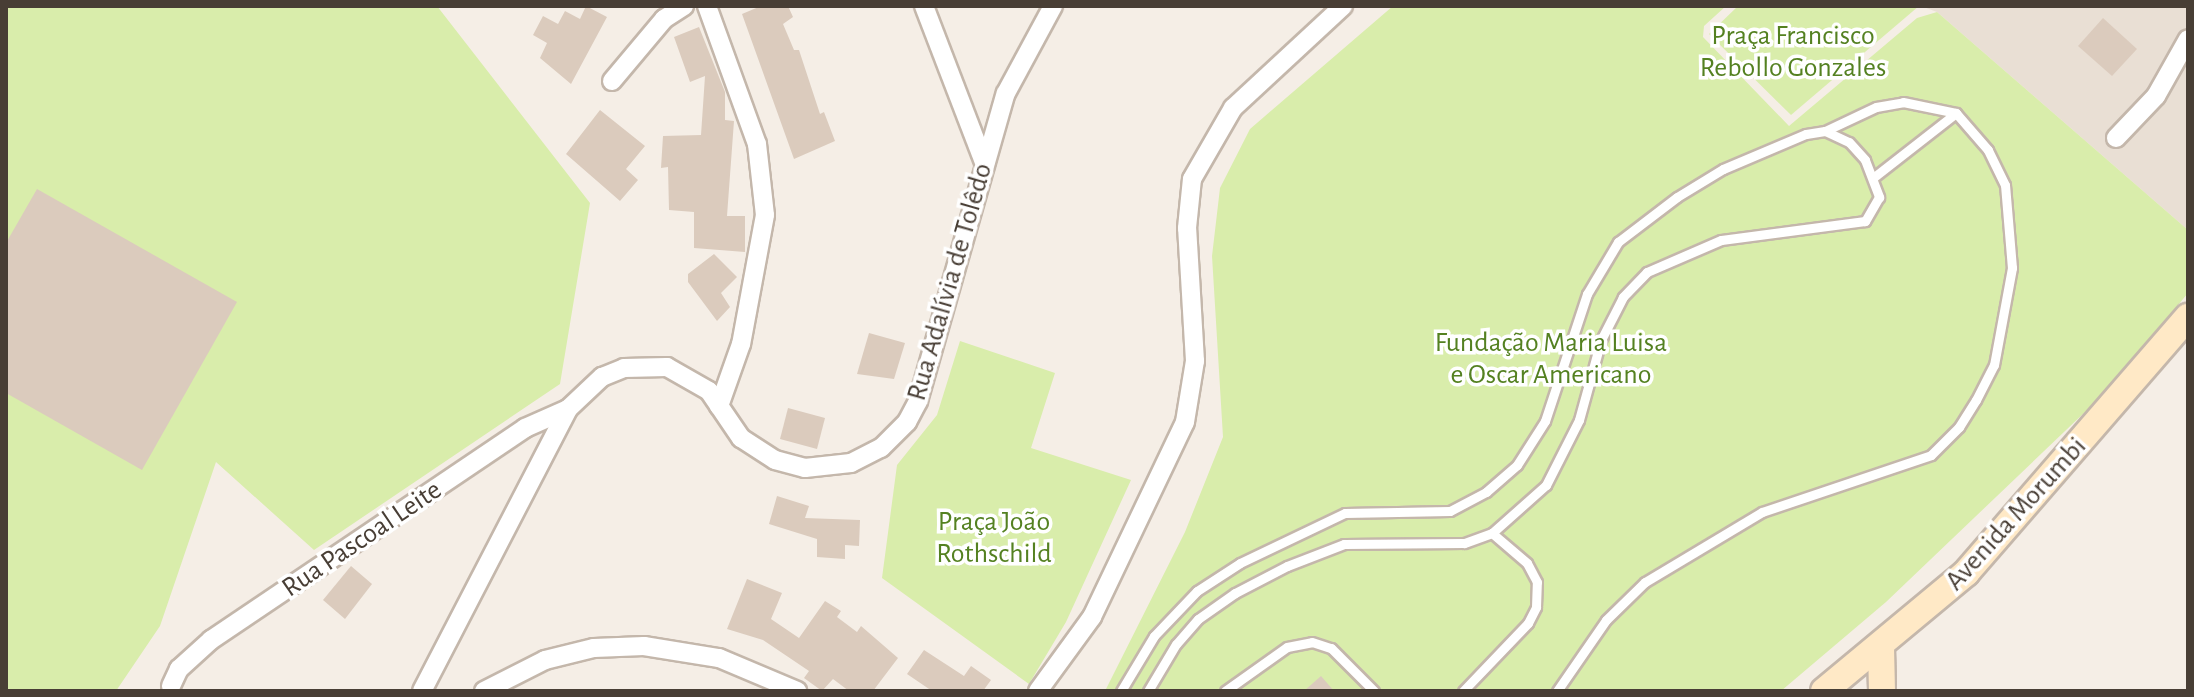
<!DOCTYPE html>
<meta charset="utf-8">
<style>
body{margin:0}
#map{position:relative;width:2194px;height:697px;overflow:hidden;background:#f5eee6;font-family:"Alegreya Sans",sans-serif}
div>[style]{position:absolute}
.residential>*{inset:0;background:#e9dfd4}
.green>*{inset:0;background:#d9edab}
.building>*{inset:0;background:#dbcbbd}
.roads{filter:drop-shadow(2px 0 #c4b7ab) drop-shadow(-2px 0 #c4b7ab) drop-shadow(0 2px #c4b7ab) drop-shadow(0 -2px #c4b7ab)}
.lane>*{height:9px;margin:-4.5px;padding:0 4.5px;transform-origin:4.5px;border-radius:4.5px;background:#fff}
.street>*{height:18px;margin:-9px;padding:0 9px;transform-origin:9px;border-radius:9px;background:#fff}
.secondary>*{height:26px;margin:-13px;padding:0 13px;transform-origin:13px;border-radius:13px;background:#ffe9c6}
span{translate:-50% -50%;white-space:nowrap;text-align:center;line-height:1.15;-webkit-text-stroke:7px #fff;paint-order:stroke}
.park-label{font-size:28px;color:#548121}
.street-label{font-size:28px;color:#483e35}
.frame{position:absolute;inset:0;border:8px solid #483e35;pointer-events:none}
</style>
<div id="map">
<div class="residential">
<div style="clip-path:polygon(1921px 6px,2188px 6px,2188px 230px,1937px 12px)"></div>
</div>
<div class="green">
<div style="clip-path:polygon(6px 6px,437px 6px,590px 203px,560px 384px,314px 550px,216px 462px,160px 626px,116px 691px,6px 691px)"></div>
<div style="clip-path:polygon(1393px 6px,1726px 6px,1704px 26px,1703px 37px,1789px 126px,1917px 18px,1937px 12px,2188px 230px,2188px 293px,2107px 391px,1886px 602px,1781px 691px,1105px 691px,1185px 532px,1223px 437px,1212px 256px,1220px 188px,1250px 129px)"></div>
<div style="clip-path:polygon(1738px 6px,1919px 6px,1791px 115px,1709px 34px)"></div>
<div style="clip-path:polygon(960px 341px,1055px 373px,1031px 448px,1131px 480px,1066px 622px,1029px 684px,882px 578px,897px 465px,937px 415px)"></div>
</div>
<div class="building">
<div style="clip-path:polygon(586px 6px,607px 17px,571px 84px,540px 58px,547px 43px,533px 35px,543px 16px,558px 24px,565px 11px,580px 19px)"></div>
<div style="clip-path:polygon(761px 6px,788px 6px,793px 17px,783px 24px,794px 50px,799px 50px,820px 114px,824px 112px,835px 141px,794px 159px,742px 14px)"></div>
<div style="clip-path:polygon(2103px 18px,2137px 49px,2112px 76px,2078px 46px)"></div>
<div style="clip-path:polygon(699px 27px,725px 92px,725px 120px,734px 121px,727px 216px,745px 216px,745px 252px,694px 248px,694px 212px,669px 210px,668px 167px,661px 168px,663px 136px,701px 135px,705px 76px,690px 82px,674px 37px)"></div>
<div style="clip-path:polygon(600px 110px,645px 146px,626px 169px,638px 180px,620px 201px,566px 154px)"></div>
<div style="clip-path:polygon(37px 189px,237px 302px,142px 470px,6px 393px,6px 243px)"></div>
<div style="clip-path:polygon(714px 254px,737px 277px,721px 293px,730px 307px,717px 321px,688px 282px,688px 274px)"></div>
<div style="clip-path:polygon(869px 333px,905px 343px,894px 379px,857px 374px)"></div>
<div style="clip-path:polygon(788px 408px,825px 418px,817px 449px,780px 439px)"></div>
<div style="clip-path:polygon(777px 496px,809px 506px,805px 518px,860px 520px,859px 546px,845px 545px,845px 559px,817px 557px,817px 539px,769px 524px)"></div>
<div style="clip-path:polygon(351px 566px,372px 584px,345px 619px,323px 600px)"></div>
<div style="clip-path:polygon(747px 579px,782px 593px,771px 619px,799px 638px,825px 601px,841px 611px,837px 617px,857px 632px,861px 626px,898px 658px,873px 691px,849px 691px,833px 679px,822px 691px,804px 678px,809px 671px,763px 640px,727px 629px)"></div>
<div style="clip-path:polygon(924px 650px,964px 676px,971px 666px,991px 680px,983px 691px,932px 691px,907px 674px)"></div>
<div style="clip-path:polygon(1321px 676px,1334px 691px,1304px 691px)"></div>
</div>
<div class="roads">
<div class="lane">
<div style="left:1825px;top:131px;width:56px;rotate:-25.2deg"></div>
<div style="left:1876px;top:107px;width:27px;rotate:-10deg"></div>
<div style="left:1903px;top:102px;width:54px;rotate:11.7deg"></div>
<div style="left:1121px;top:691px;width:64px;rotate:-59deg"></div>
<div style="left:1154px;top:636px;width:62px;rotate:-46.3deg"></div>
<div style="left:1197px;top:591px;width:51px;rotate:-33.1deg"></div>
<div style="left:1240px;top:563px;width:116px;rotate:-25.5deg"></div>
<div style="left:1345px;top:513px;width:105px;rotate:-1.1deg"></div>
<div style="left:1450px;top:511px;width:41px;rotate:-27.8deg"></div>
<div style="left:1486px;top:492px;width:41px;rotate:-41.1deg"></div>
<div style="left:1517px;top:465px;width:52px;rotate:-57.5deg"></div>
<div style="left:1545px;top:421px;width:134px;rotate:-71.7deg"></div>
<div style="left:1587px;top:294px;width:61px;rotate:-59.2deg"></div>
<div style="left:1618px;top:242px;width:74px;rotate:-37.3deg"></div>
<div style="left:1677px;top:197px;width:54px;rotate:-31.3deg"></div>
<div style="left:1723px;top:169px;width:90px;rotate:-22.9deg"></div>
<div style="left:1806px;top:134px;width:19px;rotate:-9deg"></div>
<div style="left:1825px;top:131px;width:26px;rotate:25deg"></div>
<div style="left:1849px;top:142px;width:24px;rotate:48deg"></div>
<div style="left:1865px;top:160px;width:40px;rotate:69deg"></div>
<div style="left:1879px;top:197px;width:28px;rotate:120deg"></div>
<div style="left:1865px;top:221px;width:145px;rotate:172.5deg"></div>
<div style="left:1721px;top:240px;width:81px;rotate:156.6deg"></div>
<div style="left:1647px;top:272px;width:35px;rotate:134deg"></div>
<div style="left:1623px;top:297px;width:48px;rotate:117.1deg"></div>
<div style="left:1601px;top:340px;width:83px;rotate:105.4deg"></div>
<div style="left:1579px;top:420px;width:73px;rotate:116.9deg"></div>
<div style="left:1546px;top:485px;width:72px;rotate:138.4deg"></div>
<div style="left:1492px;top:533px;width:30px;rotate:160deg"></div>
<div style="left:1464px;top:543px;width:120px;rotate:179.5deg"></div>
<div style="left:1344px;top:544px;width:61px;rotate:158.9deg"></div>
<div style="left:1287px;top:566px;width:59px;rotate:152.6deg"></div>
<div style="left:1235px;top:593px;width:45px;rotate:144.9deg"></div>
<div style="left:1198px;top:619px;width:33px;rotate:131deg"></div>
<div style="left:1176px;top:644px;width:55px;rotate:120.8deg"></div>
<div style="left:1225px;top:691px;width:76px;rotate:-35.4deg"></div>
<div style="left:1287px;top:647px;width:25px;rotate:-11deg"></div>
<div style="left:1312px;top:642px;width:20px;rotate:18deg"></div>
<div style="left:1331px;top:648px;width:61px;rotate:45deg"></div>
<div style="left:1463px;top:691px;width:94px;rotate:-46.3deg"></div>
<div style="left:1528px;top:623px;width:18px;rotate:-63deg"></div>
<div style="left:1536px;top:607px;width:25px;rotate:-88deg"></div>
<div style="left:1537px;top:582px;width:21px;rotate:-118deg"></div>
<div style="left:1527px;top:563px;width:46px;rotate:-139.4deg"></div>
<div style="left:1557px;top:691px;width:86px;rotate:-55.4deg"></div>
<div style="left:1606px;top:620px;width:54px;rotate:-44.3deg"></div>
<div style="left:1645px;top:582px;width:136px;rotate:-30.9deg"></div>
<div style="left:1762px;top:512px;width:178px;rotate:-18.6deg"></div>
<div style="left:1931px;top:455px;width:40px;rotate:-45deg"></div>
<div style="left:1959px;top:427px;width:32px;rotate:-58deg"></div>
<div style="left:1976px;top:400px;width:39px;rotate:-63deg"></div>
<div style="left:1994px;top:365px;width:99px;rotate:-79.5deg"></div>
<div style="left:2012px;top:268px;width:83px;rotate:-94.8deg"></div>
<div style="left:2005px;top:185px;width:39px;rotate:-116deg"></div>
<div style="left:1988px;top:150px;width:49px;rotate:-130.9deg"></div>
<div style="left:1956px;top:113px;width:104px;rotate:142deg"></div>
</div>
<div class="street">
<div style="left:707px;top:6px;width:147px;rotate:70.1deg"></div>
<div style="left:757px;top:144px;width:71px;rotate:83.6deg"></div>
<div style="left:765px;top:215px;width:131px;rotate:100.5deg"></div>
<div style="left:741px;top:344px;width:66px;rotate:109.5deg"></div>
<div style="left:924px;top:6px;width:170px;rotate:69deg"></div>
<div style="left:612px;top:81px;width:81px;rotate:-50deg"></div>
<div style="left:664px;top:19px;width:24px;rotate:-33deg"></div>
<div style="left:2116px;top:138px;width:58px;rotate:-46.4deg"></div>
<div style="left:2156px;top:96px;width:65px;rotate:-60.7deg"></div>
<div style="left:171px;top:686px;width:19px;rotate:-65deg"></div>
<div style="left:179px;top:669px;width:43px;rotate:-42.2deg"></div>
<div style="left:211px;top:640px;width:379px;rotate:-34deg"></div>
<div style="left:525px;top:428px;width:47px;rotate:-23.8deg"></div>
<div style="left:422px;top:691px;width:318px;rotate:-62.6deg"></div>
<div style="left:568px;top:409px;width:47px;rotate:-43.3deg"></div>
<div style="left:602px;top:377px;width:24px;rotate:-22deg"></div>
<div style="left:624px;top:368px;width:43px;rotate:-1.3deg"></div>
<div style="left:667px;top:367px;width:48px;rotate:29.7deg"></div>
<div style="left:709px;top:391px;width:57px;rotate:55.8deg"></div>
<div style="left:741px;top:438px;width:40px;rotate:32.9deg"></div>
<div style="left:775px;top:460px;width:31px;rotate:15deg"></div>
<div style="left:805px;top:468px;width:46px;rotate:-6.2deg"></div>
<div style="left:851px;top:463px;width:34px;rotate:-27deg"></div>
<div style="left:881px;top:448px;width:37px;rotate:-45deg"></div>
<div style="left:907px;top:422px;width:24px;rotate:-62deg"></div>
<div style="left:918px;top:401px;width:320px;rotate:-74.1deg"></div>
<div style="left:1006px;top:93px;width:99px;rotate:-61.6deg"></div>
<div style="left:484px;top:691px;width:68px;rotate:-26.9deg"></div>
<div style="left:545px;top:660px;width:50px;rotate:-13.8deg"></div>
<div style="left:594px;top:648px;width:50px;rotate:-2.3deg"></div>
<div style="left:644px;top:646px;width:76px;rotate:9.1deg"></div>
<div style="left:719px;top:658px;width:85px;rotate:22.9deg"></div>
<div style="left:1038px;top:691px;width:92px;rotate:-53.9deg"></div>
<div style="left:1092px;top:617px;width:216px;rotate:-64.5deg"></div>
<div style="left:1185px;top:422px;width:62px;rotate:-80.7deg"></div>
<div style="left:1195px;top:361px;width:133px;rotate:-93.4deg"></div>
<div style="left:1187px;top:228px;width:49px;rotate:-84.2deg"></div>
<div style="left:1192px;top:179px;width:82px;rotate:-60deg"></div>
<div style="left:1233px;top:108px;width:150px;rotate:-42.8deg"></div>
</div>
<div class="secondary">
<div style="left:1881px;top:647px;width:44px;rotate:88.7deg"></div>
<div style="left:1824px;top:691px;width:185px;rotate:-39.7deg"></div>
<div style="left:1966px;top:573px;width:339px;rotate:-49.1deg"></div>
</div>
</div>
<div class="park-label">
<span style="left:1793px;top:52px">Praça Francisco<br>Rebollo Gonzales</span>
<span style="left:1551px;top:359px">Fundação Maria Luisa<br>e Oscar Americano</span>
<span style="left:994px;top:538px">Praça João<br>Rothschild</span>
</div>
<div class="street-label">
<span style="left:950px;top:282px;rotate:-74deg">Rua Adalívia de Tolêdo</span>
<span style="left:2016px;top:514px;rotate:-48deg">Avenida Morumbi</span>
<span style="left:362px;top:539px;rotate:-34deg">Rua Pascoal Leite</span>
</div>
<div class="frame"></div>
</div>
